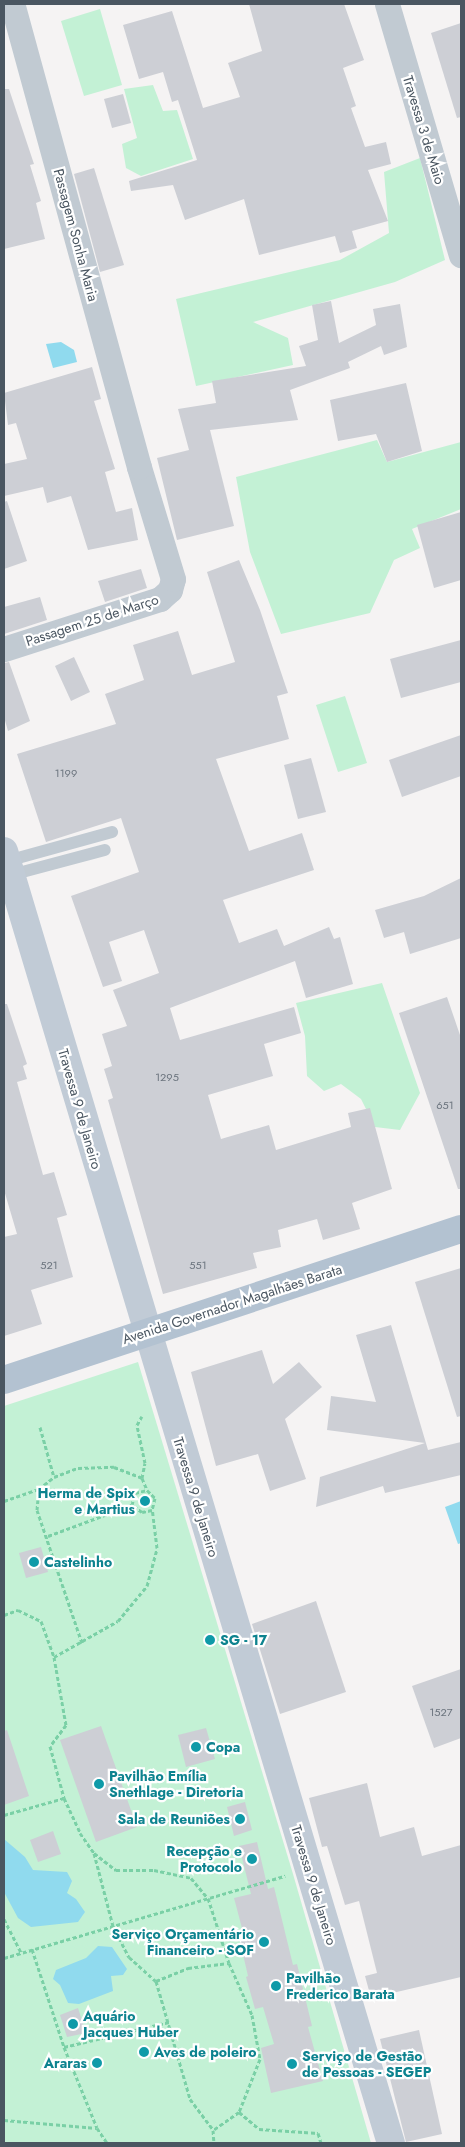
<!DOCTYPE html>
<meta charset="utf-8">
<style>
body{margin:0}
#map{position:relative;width:465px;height:2147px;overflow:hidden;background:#f5f3f3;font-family:Jost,sans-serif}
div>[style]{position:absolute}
.green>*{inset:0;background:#c3f1d5}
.water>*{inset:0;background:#90daee}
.building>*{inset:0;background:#cdcfd5}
.path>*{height:3px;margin-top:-1.5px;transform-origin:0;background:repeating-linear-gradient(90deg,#7ad0a6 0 4px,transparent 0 6.5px)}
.service>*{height:12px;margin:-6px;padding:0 6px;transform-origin:6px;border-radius:6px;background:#c1cad2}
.minor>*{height:25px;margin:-12.5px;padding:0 12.5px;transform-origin:12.5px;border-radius:12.5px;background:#c1cad2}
.secondary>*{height:28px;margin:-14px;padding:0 14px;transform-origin:14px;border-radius:14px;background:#c1cbd6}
.primary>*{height:28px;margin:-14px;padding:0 14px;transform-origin:14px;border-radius:14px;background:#b3c2d1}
.dots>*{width:14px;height:14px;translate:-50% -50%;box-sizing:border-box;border:2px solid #fff;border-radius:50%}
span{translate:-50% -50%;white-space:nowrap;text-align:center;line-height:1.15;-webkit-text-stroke:4.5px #fff;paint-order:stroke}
.number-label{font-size:11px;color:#6b747e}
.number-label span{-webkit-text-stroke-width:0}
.street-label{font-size:14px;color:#4a5661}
.culture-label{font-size:14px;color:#0d838f;font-weight:700}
.right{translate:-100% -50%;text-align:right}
.left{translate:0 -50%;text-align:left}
.frame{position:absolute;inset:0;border:5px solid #4a5661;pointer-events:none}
</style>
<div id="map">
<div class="green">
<div style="clip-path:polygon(100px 9px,122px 85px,84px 96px,61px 21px)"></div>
<div style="clip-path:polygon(153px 85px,163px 111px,177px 110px,193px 159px,141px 176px,126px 168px,122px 144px,137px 138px,124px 89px)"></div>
<div style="clip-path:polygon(420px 158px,445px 260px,395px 282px,253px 322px,288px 338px,293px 365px,196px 386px,176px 299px,340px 260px,389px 233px,384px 172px)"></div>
<div style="clip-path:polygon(377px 440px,387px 462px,461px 442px,461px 509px,412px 529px,420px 548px,394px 560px,370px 613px,281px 634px,250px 552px,236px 477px)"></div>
<div style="clip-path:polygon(345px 696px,367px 763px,338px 772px,316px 705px)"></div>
<div style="clip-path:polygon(382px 983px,420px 1093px,400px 1130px,375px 1127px,361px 1099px,341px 1084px,324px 1091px,307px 1076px,305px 1036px,296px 1003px)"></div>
<div style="clip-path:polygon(138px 1362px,293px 1874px,371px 2143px,4px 2143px,4px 1406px)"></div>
</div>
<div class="water">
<div style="clip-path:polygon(61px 342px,74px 350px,77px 362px,53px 368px,46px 344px)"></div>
<div style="clip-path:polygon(461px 1501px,461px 1543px,458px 1544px,445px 1507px)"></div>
<div style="clip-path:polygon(4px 1839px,25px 1857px,33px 1870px,67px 1872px,72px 1881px,67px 1893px,76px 1899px,85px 1912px,78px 1922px,31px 1927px,18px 1918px,4px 1892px)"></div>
<div style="clip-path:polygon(98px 1946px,112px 1947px,127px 1969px,123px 1975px,111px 1976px,113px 1991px,79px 2004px,68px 2003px,60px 1985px,53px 1979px,56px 1970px,86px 1958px)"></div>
</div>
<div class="building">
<div style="clip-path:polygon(249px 4px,344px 4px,364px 60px,343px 68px,356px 106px,351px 108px,365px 147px,386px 142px,391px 164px,368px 170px,388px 221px,352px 231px,357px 248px,340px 253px,335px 236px,259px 255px,244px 199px,185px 220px,173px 185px,131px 191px,129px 181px,197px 160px,178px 100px,172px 102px,163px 72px,139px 79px,123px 25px,172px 11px,203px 108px,240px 97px,228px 63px,262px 51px)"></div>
<div style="clip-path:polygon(461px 23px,461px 117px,457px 118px,431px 33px)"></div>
<div style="clip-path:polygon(4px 89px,9px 89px,34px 164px,30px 165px,41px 201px,36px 203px,45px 239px,4px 249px)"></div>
<div style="clip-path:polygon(123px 94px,131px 123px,112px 128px,104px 99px)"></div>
<div style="clip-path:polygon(94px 168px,124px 265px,100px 272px,74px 174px)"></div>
<div style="clip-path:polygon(331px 301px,339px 343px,376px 325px,373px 309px,400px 304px,407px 347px,384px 355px,381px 346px,348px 362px,350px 368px,290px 390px,298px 420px,210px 430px,234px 526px,177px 540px,157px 458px,189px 450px,178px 409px,216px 403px,212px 381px,306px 366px,299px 346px,318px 340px,312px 305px)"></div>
<div style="clip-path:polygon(92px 367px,101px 399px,94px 401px,115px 469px,105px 472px,116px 512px,132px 508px,138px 540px,88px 550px,71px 496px,47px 503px,43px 487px,4px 496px,4px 464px,27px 459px,16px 423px,8px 425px,4px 393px)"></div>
<div style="clip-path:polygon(406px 383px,422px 451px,387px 462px,376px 434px,338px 441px,330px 400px)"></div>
<div style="clip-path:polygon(7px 501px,27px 561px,4px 569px,4px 502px)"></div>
<div style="clip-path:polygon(461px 512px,461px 580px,434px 588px,417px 525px)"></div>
<div style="clip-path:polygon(239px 560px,260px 610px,288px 693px,277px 696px,289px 739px,216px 759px,249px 851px,302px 833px,314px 870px,223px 900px,239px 943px,277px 929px,284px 946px,329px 927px,334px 939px,340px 937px,353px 984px,306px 998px,295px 961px,170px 1008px,180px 1040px,294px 1007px,301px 1033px,264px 1044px,273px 1076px,208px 1095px,221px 1139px,269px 1125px,276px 1150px,351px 1127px,348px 1113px,370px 1108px,392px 1189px,352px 1203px,360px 1229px,323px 1240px,317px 1219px,278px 1230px,281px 1247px,253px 1253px,257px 1268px,163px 1294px,108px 1100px,113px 1098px,104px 1069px,112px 1066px,102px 1034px,127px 1026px,113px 990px,159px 973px,144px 930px,109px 942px,122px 981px,103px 987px,71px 896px,139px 872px,121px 818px,46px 842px,17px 754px,116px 724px,105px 694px,144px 680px,133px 645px,178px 631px,192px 675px,235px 662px,207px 572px)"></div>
<div style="clip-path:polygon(141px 569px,147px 588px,105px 602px,98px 581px)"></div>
<div style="clip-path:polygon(40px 597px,47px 620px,4px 634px,4px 607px)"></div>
<div style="clip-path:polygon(461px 640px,461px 682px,401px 698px,390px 659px)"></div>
<div style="clip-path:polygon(74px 657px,90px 692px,71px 701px,55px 666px)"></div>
<div style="clip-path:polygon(9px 662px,30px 721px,8px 731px,4px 717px,4px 663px)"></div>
<div style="clip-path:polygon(461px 735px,461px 776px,402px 797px,389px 760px)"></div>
<div style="clip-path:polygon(311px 758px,326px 812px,298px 819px,284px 765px)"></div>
<div style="clip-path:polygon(461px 878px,461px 938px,410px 954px,404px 932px,384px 938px,375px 910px,424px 896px)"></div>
<div style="clip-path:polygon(447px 997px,461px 1038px,461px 1189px,458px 1189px,399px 1013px)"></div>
<div style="clip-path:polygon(4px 1004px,7px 1004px,27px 1064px,23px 1066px,27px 1079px,17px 1082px,43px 1175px,54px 1172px,67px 1215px,57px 1218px,73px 1277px,31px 1290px,42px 1324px,4px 1336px,4px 1237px,17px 1234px,4px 1190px)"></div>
<div style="clip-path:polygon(461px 1268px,461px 1416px,457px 1417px,415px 1282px)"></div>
<div style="clip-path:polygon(391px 1325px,428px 1450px,461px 1442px,461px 1475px,385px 1493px,383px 1486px,316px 1507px,320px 1477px,425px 1443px,327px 1430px,331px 1396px,376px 1402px,356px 1335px)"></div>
<div style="clip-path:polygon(262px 1350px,273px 1384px,299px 1362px,322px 1387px,285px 1419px,306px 1479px,270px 1491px,258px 1454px,216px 1466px,191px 1372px)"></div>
<div style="clip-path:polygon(41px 1547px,48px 1572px,26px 1578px,19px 1553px)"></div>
<div style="clip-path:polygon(316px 1601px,346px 1692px,280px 1714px,252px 1624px)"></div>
<div style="clip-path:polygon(461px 1669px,461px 1738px,434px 1748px,412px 1686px)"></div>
<div style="clip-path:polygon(101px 1726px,137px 1827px,96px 1842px,60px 1740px)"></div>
<div style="clip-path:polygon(206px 1728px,215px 1759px,186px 1767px,178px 1735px)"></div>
<div style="clip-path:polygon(7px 1730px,29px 1796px,4px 1805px,4px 1731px)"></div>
<div style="clip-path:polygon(367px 1783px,380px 1837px,414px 1827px,422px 1856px,461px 1845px,461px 1977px,371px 1998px,365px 1976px,377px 1973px,359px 1901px,345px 1905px,327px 1846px,322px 1847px,309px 1798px)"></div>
<div style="clip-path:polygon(245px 1802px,252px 1830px,234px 1836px,227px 1807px)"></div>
<div style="clip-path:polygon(53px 1831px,61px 1854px,38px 1862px,30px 1840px)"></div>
<div style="clip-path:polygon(257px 1842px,268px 1889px,274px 1887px,293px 1965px,297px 1964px,312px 2026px,308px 2027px,323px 2081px,271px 2093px,261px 2048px,274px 2044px,263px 2007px,255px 2009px,246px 1977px,248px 1976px,238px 1933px,243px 1932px,234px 1898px,251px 1894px,239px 1846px)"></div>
<div style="clip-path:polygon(78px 2008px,86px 2033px,67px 2037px,60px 2015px)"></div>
<div style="clip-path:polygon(419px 2030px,442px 2134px,406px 2142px,380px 2039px)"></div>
</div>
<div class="path">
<div style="left:40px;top:1427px;width:52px;rotate:74.4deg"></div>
<div style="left:142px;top:1478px;width:15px;rotate:-79deg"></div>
<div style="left:145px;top:1463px;width:39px;rotate:-102deg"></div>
<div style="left:137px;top:1425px;width:10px;rotate:-61deg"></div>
<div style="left:147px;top:1490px;width:11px;rotate:45deg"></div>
<div style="left:155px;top:1498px;width:12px;rotate:104deg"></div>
<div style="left:152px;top:1510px;width:10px;rotate:169deg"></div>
<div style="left:142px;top:1512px;width:12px;rotate:-145deg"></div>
<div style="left:132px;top:1505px;width:12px;rotate:-76deg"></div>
<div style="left:135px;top:1493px;width:12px;rotate:-14deg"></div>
<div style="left:4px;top:1501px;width:37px;rotate:-19deg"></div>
<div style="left:48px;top:1536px;width:90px;rotate:-20.3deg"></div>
<div style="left:4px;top:1615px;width:15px;rotate:-20deg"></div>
<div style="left:18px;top:1610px;width:25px;rotate:26deg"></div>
<div style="left:41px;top:1621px;width:38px;rotate:70deg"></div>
<div style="left:54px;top:1657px;width:69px;rotate:80deg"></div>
<div style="left:66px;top:1725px;width:26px;rotate:127deg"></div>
<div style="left:50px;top:1746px;width:54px;rotate:74.9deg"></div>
<div style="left:64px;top:1798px;width:38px;rotate:65deg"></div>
<div style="left:80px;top:1833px;width:24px;rotate:55deg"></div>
<div style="left:94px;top:1853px;width:75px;rotate:75.4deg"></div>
<div style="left:113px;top:1926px;width:35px;rotate:63deg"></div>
<div style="left:129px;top:1957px;width:36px;rotate:42deg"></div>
<div style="left:156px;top:1981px;width:123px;rotate:73.9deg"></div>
<div style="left:190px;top:2099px;width:39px;rotate:53deg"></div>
<div style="left:213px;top:2130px;width:13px;rotate:86deg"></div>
<div style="left:82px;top:1643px;width:140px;rotate:-108.7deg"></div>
<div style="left:37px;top:1510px;width:21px;rotate:-85deg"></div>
<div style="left:39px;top:1489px;width:19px;rotate:-39deg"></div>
<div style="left:54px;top:1477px;width:26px;rotate:-21deg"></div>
<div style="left:78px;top:1468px;width:36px;rotate:-2deg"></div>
<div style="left:114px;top:1467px;width:30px;rotate:21deg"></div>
<div style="left:142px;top:1478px;width:13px;rotate:67deg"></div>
<div style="left:54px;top:1657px;width:73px;rotate:-29.4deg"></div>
<div style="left:118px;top:1621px;width:45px;rotate:-50.4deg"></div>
<div style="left:147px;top:1586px;width:39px;rotate:-75deg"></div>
<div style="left:157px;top:1548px;width:38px;rotate:-97deg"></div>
<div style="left:4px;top:1815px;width:62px;rotate:-15.8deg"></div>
<div style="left:94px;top:1853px;width:28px;rotate:38deg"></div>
<div style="left:116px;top:1870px;width:38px"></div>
<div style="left:154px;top:1870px;width:38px;rotate:12deg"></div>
<div style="left:191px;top:1878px;width:26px;rotate:50deg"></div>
<div style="left:208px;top:1898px;width:68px;rotate:72.1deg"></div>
<div style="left:229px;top:1963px;width:57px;rotate:66.1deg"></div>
<div style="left:252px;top:2015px;width:45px;rotate:79.7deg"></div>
<div style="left:260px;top:2059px;width:57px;rotate:111.6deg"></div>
<div style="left:239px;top:2112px;width:32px;rotate:145deg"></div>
<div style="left:4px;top:1919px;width:38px;rotate:63deg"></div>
<div style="left:32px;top:1949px;width:103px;rotate:71.9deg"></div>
<div style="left:64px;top:2047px;width:87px;rotate:67.8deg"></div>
<div style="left:97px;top:2128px;width:18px;rotate:56deg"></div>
<div style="left:4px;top:1958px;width:293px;rotate:-16.3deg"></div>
<div style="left:156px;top:1981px;width:35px;rotate:-22deg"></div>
<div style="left:188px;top:1968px;width:41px;rotate:-7deg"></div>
<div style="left:64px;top:2047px;width:108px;rotate:-13.4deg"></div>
<div style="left:239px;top:2112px;width:26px;rotate:40deg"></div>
<div style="left:259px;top:2129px;width:59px;rotate:3.9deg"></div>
<div style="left:318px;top:2133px;width:10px;rotate:73deg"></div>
<div style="left:4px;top:2120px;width:93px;rotate:4.9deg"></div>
</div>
<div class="service">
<div style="left:7px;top:861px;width:109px;rotate:-15.4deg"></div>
<div style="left:11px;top:875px;width:97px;rotate:-14.9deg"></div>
</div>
<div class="minor">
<div style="left:387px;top:4px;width:262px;rotate:73.6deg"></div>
<div style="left:4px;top:649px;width:164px;rotate:-17.8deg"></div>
<div style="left:160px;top:599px;width:13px;rotate:-42deg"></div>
<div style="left:170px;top:590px;width:11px;rotate:-75deg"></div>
<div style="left:173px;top:579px;width:117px;rotate:-106.9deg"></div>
<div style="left:139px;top:467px;width:480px;rotate:-105.3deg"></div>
</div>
<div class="secondary">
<div style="left:4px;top:851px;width:1349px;rotate:73.33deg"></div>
</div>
<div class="primary">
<div style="left:4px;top:1380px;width:481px;rotate:-18.3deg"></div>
</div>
<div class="dots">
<div style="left:145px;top:1501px;background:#0f9aa8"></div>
<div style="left:34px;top:1562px;background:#0f9aa8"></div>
<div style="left:210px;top:1640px;background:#0f9aa8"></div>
<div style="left:196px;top:1747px;background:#0f9aa8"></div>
<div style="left:99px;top:1784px;background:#0f9aa8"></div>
<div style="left:240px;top:1819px;background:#0f9aa8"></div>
<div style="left:252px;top:1859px;background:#0f9aa8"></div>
<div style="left:264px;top:1942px;background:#0f9aa8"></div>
<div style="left:276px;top:1986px;background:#0f9aa8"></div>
<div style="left:73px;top:2024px;background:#0f9aa8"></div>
<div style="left:144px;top:2052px;background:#0f9aa8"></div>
<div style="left:97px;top:2063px;background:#0f9aa8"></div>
<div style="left:292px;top:2064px;background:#0f9aa8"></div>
</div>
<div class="number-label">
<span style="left:66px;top:773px">1199</span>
<span style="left:167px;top:1077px">1295</span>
<span style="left:445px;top:1105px">651</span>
<span style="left:49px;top:1265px">521</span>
<span style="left:198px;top:1265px">551</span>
<span style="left:441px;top:1712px">1527</span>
</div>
<div class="street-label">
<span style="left:424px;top:130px;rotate:73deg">Travessa 3 de Maio</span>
<span style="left:76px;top:235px;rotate:75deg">Passagem Sonha Maria</span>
<span style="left:92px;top:620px;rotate:-18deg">Passagem 25 de Março</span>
<span style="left:80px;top:1109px;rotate:74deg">Travessa 9 de Janeiro</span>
<span style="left:232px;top:1304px;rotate:-18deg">Avenida Governador Magalhães Barata</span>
<span style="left:196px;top:1497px;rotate:73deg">Travessa 9 de Janeiro</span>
<span style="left:314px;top:1885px;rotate:73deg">Travessa 9 de Janeiro</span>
</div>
<div class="culture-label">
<span class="right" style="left:135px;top:1501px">Herma de Spix<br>e Martius</span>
<span class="left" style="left:44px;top:1562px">Castelinho</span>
<span class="left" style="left:220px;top:1640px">SG - 17</span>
<span class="left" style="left:206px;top:1747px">Copa</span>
<span class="left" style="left:109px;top:1784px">Pavilhão Emília<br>Snethlage - Diretoria</span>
<span class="right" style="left:230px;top:1819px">Sala de Reuniões</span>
<span class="right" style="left:242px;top:1859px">Recepção e<br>Protocolo</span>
<span class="right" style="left:254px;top:1942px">Serviço Orçamentário<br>Financeiro - SOF</span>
<span class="left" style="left:286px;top:1986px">Pavilhão<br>Frederico Barata</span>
<span class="left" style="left:83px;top:2024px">Aquário<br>Jacques Huber</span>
<span class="left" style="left:154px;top:2052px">Aves de poleiro</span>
<span class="left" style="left:302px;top:2064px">Serviço de Gestão<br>de Pessoas - SEGEP</span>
<span class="right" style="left:87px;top:2063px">Araras</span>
</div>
<div class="frame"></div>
</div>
